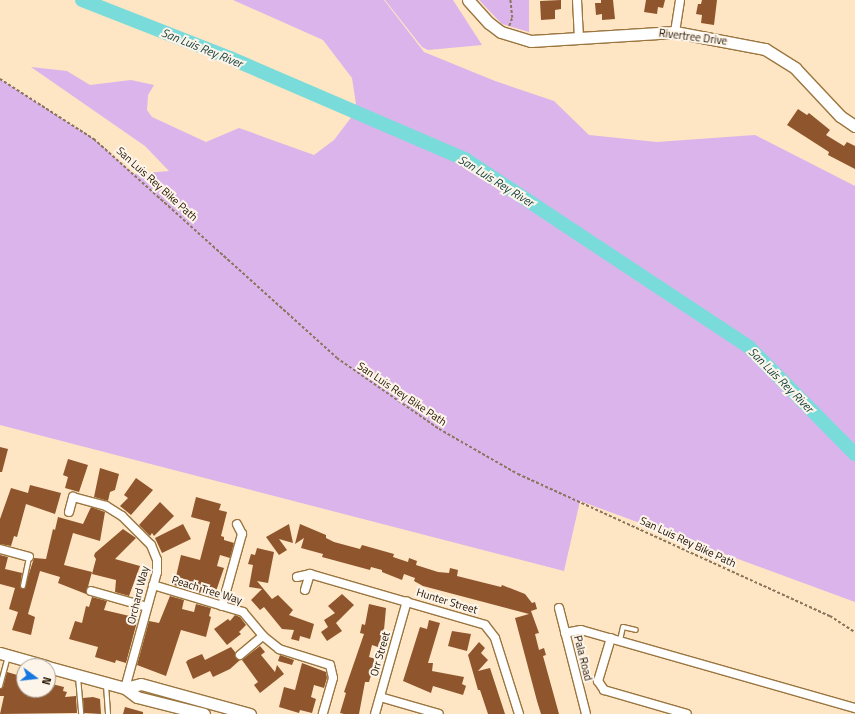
<!DOCTYPE html>
<style>
body{margin:0}
#map{position:relative;width:855px;height:714px;overflow:hidden;background:#fee5c4;font-family:"Titillium Web",sans-serif}
div>[style]{position:absolute}
.green>*{inset:0;background:#dab4eb}
.river>*{height:14px;margin:-7px;padding:0 7px;transform-origin:7px;border-radius:7px;background:#79dcdb}
.building>*{inset:0;background:#8f562d}
.path>*{height:1.5px;margin-top:-0.75px;transform-origin:0;background:repeating-linear-gradient(90deg,#8a765d 0 3px,transparent 0 5px)}
.roads{filter:drop-shadow(1px 0 #9a753f) drop-shadow(-1px 0 #9a753f) drop-shadow(0 1px #9a753f) drop-shadow(0 -1px #9a753f)}
.lane>*{height:4px;margin:-2px;padding:0 2px;transform-origin:2px;border-radius:2px;background:#fff}
.street>*{height:8px;margin:-4px;padding:0 4px;transform-origin:4px;border-radius:4px;background:#fff}
.secondary>*{height:11px;margin:-5.5px;padding:0 5.5px;transform-origin:5.5px;border-radius:5.5px;background:#fff}
span{translate:-50% -50%;white-space:nowrap;text-align:center;line-height:1.15;-webkit-text-stroke:4px #fef5ea;paint-order:stroke}
.street-label{font-size:11px;color:#221300}
.water-label{font-size:12px;color:#0d3d3d;font-style:italic}
.north{position:absolute;left:16px;top:658px;width:40px;height:40px;box-sizing:border-box;background:#fef5ea;border:1px solid #a69b8c;border-radius:50%;rotate:105deg;font-size:11px;font-weight:700;line-height:16px;text-align:center;color:#221300}
.north::after{content:'';display:block;margin:auto;width:14px;height:18px;background:#1577e0;clip-path:polygon(50% 0,100% 100%,50% 72%,0 100%)}
</style>
<div id="map">
<div class="green">
<div style="clip-path:polygon(233px 0,384px 0,424px 52px,495px 81px,554px 101px,589px 135px,657px 142px,755px 135px,855px 186px,855px 602px,580px 501px,564px 571px,0 425px,0 79px,94px 139px,134px 174px,169px 171px,145px 146px,31px 67px,67px 71px,90px 85px,131px 80px,154px 85px,148px 95px,147px 110px,152px 117px,206px 142px,239px 128px,314px 155px,334px 140px,350px 119px,356px 104px,352px 78px,323px 40px)"></div>
<div style="clip-path:polygon(385px 0,453px 0,482px 45px,428px 50px,422px 47px)"></div>
<div style="clip-path:polygon(479px 0,529px 0,529px 32px,502px 24px)"></div>
</div>
<div class="river">
<div style="left:82px;top:0;width:159px;rotate:21.4deg"></div>
<div style="left:230px;top:58px;width:256px;rotate:23.3deg"></div>
<div style="left:465px;top:159px;width:341px;rotate:33.5deg"></div>
<div style="left:749px;top:347px;width:151px;rotate:45.3deg"></div>
</div>
<div class="building">
<div style="clip-path:polygon(561px 0,561px 9px,555px 10px,555px 19px,541px 20px,540px 1px)"></div>
<div style="clip-path:polygon(601px 0,613px 0,615px 19px,602px 20px,602px 14px,596px 15px,595px 3px,601px 3px)"></div>
<div style="clip-path:polygon(646px 0,665px 0,663px 8px,658px 7px,657px 14px,644px 12px)"></div>
<div style="clip-path:polygon(702px 0,717px 0,714px 25px,701px 23px,702px 15px,696px 14px,698px 4px,701px 4px)"></div>
<div style="clip-path:polygon(798px 109px,807px 115px,809px 113px,830px 130px,826px 135px,844px 146px,847px 142px,855px 146px,855px 169px,828px 155px,829px 152px,787px 125px)"></div>
<div style="clip-path:polygon(0 447px,8px 449px,2px 472px,0 472px)"></div>
<div style="clip-path:polygon(68px 459px,88px 465px,79px 492px,65px 488px,68px 477px,63px 475px)"></div>
<div style="clip-path:polygon(100px 468px,119px 474px,115px 490px,110px 492px,108px 501px,94px 497px)"></div>
<div style="clip-path:polygon(136px 478px,153px 490px,131px 515px,120px 506px,128px 498px,124px 495px)"></div>
<div style="clip-path:polygon(30px 485px,61px 493px,55px 514px,26px 504px,17px 537px,14px 536px,11px 546px,0 544px,0 519px,11px 488px,28px 493px)"></div>
<div style="clip-path:polygon(196px 497px,221px 504px,219px 510px,227px 512px,221px 536px,224px 537px,224px 540px,234px 543px,230px 558px,220px 555px,217px 566px,224px 568px,214px 597px,174px 585px,181px 555px,200px 560px,210px 522px,191px 517px)"></div>
<div style="clip-path:polygon(160px 502px,174px 516px,154px 536px,152px 533px,150px 536px,139px 525px)"></div>
<div style="clip-path:polygon(91px 507px,105px 512px,100px 541px,73px 533px,64px 565px,92px 572px,86px 594px,58px 583px,60px 577px,40px 571px,28px 614px,35px 617px,31px 635px,12px 630px,18px 612px,9px 609px,15px 588px,0 584px,0 555px,8px 557px,5px 569px,22px 573px,20px 587px,24px 589px,34px 558px,46px 559px,53px 529px,55px 530px,58px 517px,83px 524px)"></div>
<div style="clip-path:polygon(183px 524px,191px 539px,162px 553px,155px 538px)"></div>
<div style="clip-path:polygon(289px 524px,293px 543px,279px 539px,287px 550px,279px 555px,266px 537px)"></div>
<div style="clip-path:polygon(300px 524px,326px 535px,326px 538px,334px 542px,360px 549px,362px 545px,394px 554px,393px 557px,408px 562px,409px 558px,417px 561px,416px 565px,438px 572px,449px 573px,450px 568px,458px 570px,457px 576px,501px 587px,502px 585px,525px 594px,532px 603px,535px 602px,537px 609px,531px 611px,539px 633px,535px 634px,539px 650px,544px 648px,546px 655px,543px 656px,559px 714px,541px 714px,537px 701px,515px 618px,529px 614px,423px 586px,414px 581px,415px 578px,404px 574px,402px 580px,382px 572px,382px 570px,371px 567px,370px 570px,322px 557px,323px 554px,301px 548px,304px 538px,295px 544px)"></div>
<div style="clip-path:polygon(123px 529px,136px 538px,115px 559px,140px 566px,129px 596px,115px 592px,116px 580px,92px 574px,96px 559px,94px 556px,95px 553px)"></div>
<div style="clip-path:polygon(257px 548px,274px 552px,268px 583px,257px 581px,272px 599px,278px 595px,293px 610px,289px 615px,314px 624px,310px 639px,300px 636px,299px 641px,291px 639px,294px 630px,282px 629px,264px 607px,260px 610px,251px 600px,262px 589px,249px 587px,253px 565px,248px 564px,251px 554px,255px 555px)"></div>
<div style="clip-path:polygon(342px 594px,354px 605px,336px 623px,342px 631px,327px 641px,321px 632px,328px 627px,324px 620px,335px 613px,328px 606px)"></div>
<div style="clip-path:polygon(170px 596px,184px 600px,182px 609px,194px 612px,196px 604px,211px 608px,209px 616px,211px 617px,206px 637px,181px 630px,166px 676px,137px 665px,149px 621px,159px 623px)"></div>
<div style="clip-path:polygon(92px 597px,107px 601px,104px 610px,138px 618px,126px 663px,116px 660px,115px 663px,95px 657px,98px 647px,69px 639px,75px 621px,82px 623px,86px 606px,89px 607px)"></div>
<div style="clip-path:polygon(369px 604px,386px 608px,384px 630px,378px 647px,372px 645px,369px 657px,376px 659px,369px 682px,365px 682px,359px 714px,344px 714px,340px 713px,346px 693px,344px 692px,364px 634px,360px 633px,362px 624px,365px 625px)"></div>
<div style="clip-path:polygon(235px 615px,240px 617px,246px 625px,239px 632px,241px 634px,227px 645px,214px 629px,228px 619px,230px 621px)"></div>
<div style="clip-path:polygon(429px 620px,440px 623px,428px 663px,433px 663px,432px 671px,464px 677px,462px 684px,466px 686px,463px 695px,433px 686px,431px 693px,403px 681px,420px 627px,427px 629px)"></div>
<div style="clip-path:polygon(452px 631px,471px 634px,467px 651px,448px 646px)"></div>
<div style="clip-path:polygon(479px 642px,485px 648px,481px 653px,488px 660px,478px 671px,490px 668px,505px 714px,488px 714px,480px 690px,478px 690px,468px 655px)"></div>
<div style="clip-path:polygon(260px 646px,265px 652px,261px 655px,275px 672px,277px 665px,284px 674px,260px 693px,254px 685px,258px 682px,242px 660px)"></div>
<div style="clip-path:polygon(231px 647px,235px 652px,236px 658px,240px 660px,230px 669px,213px 677px,210px 671px,193px 679px,186px 662px,188px 660px,202px 654px,205px 660px)"></div>
<div style="clip-path:polygon(280px 655px,294px 660px,292px 665px,278px 661px)"></div>
<div style="clip-path:polygon(302px 663px,326px 672px,327px 678px,324px 688px,314px 685px,311px 697px,316px 699px,312px 713px,300px 710px,299px 713px,279px 707px,284px 687px,295px 690px)"></div>
<div style="clip-path:polygon(7px 672px,24px 677px,24px 690px,48px 690px,48px 683px,64px 687px,63px 691px,67px 692px,65px 697px,76px 696px,77px 713px,0 714px,4px 696px,0 696px,0 689px,3px 687px)"></div>
<div style="clip-path:polygon(93px 697px,100px 699px,101px 714px,84px 713px,83px 698px)"></div>
<div style="clip-path:polygon(125px 707px,143px 712px,143px 714px,123px 714px)"></div>
</div>
<div class="path">
<div style="left:509px;top:26px;width:9px;rotate:-69deg"></div>
<div style="left:512px;top:18px;width:18px;rotate:-96deg"></div>
<div style="left:0;top:79px;width:112px;rotate:32.6deg"></div>
<div style="left:94px;top:139px;width:327px;rotate:42deg"></div>
<div style="left:337px;top:358px;width:124px;rotate:34.8deg"></div>
<div style="left:439px;top:429px;width:91px;rotate:29.7deg"></div>
<div style="left:518px;top:474px;width:343px;rotate:24.5deg"></div>
<div style="left:830px;top:616px;width:30px;rotate:33deg"></div>
</div>
<div class="roads">
<div class="lane">
<div style="left:23px;top:586px;width:30px;rotate:-78deg"></div>
<div style="left:620px;top:640px;width:13px;rotate:-77deg"></div>
<div style="left:623px;top:627px;width:13px;rotate:13deg"></div>
<div style="left:78px;top:677px;width:37px;rotate:85deg"></div>
<div style="left:106px;top:685px;width:29px;rotate:86deg"></div>
<div style="left:0;top:686px;width:30px;rotate:-75deg"></div>
</div>
<div class="street">
<div style="left:577px;top:0;width:39px;rotate:87deg"></div>
<div style="left:675px;top:32px;width:32px;rotate:-81deg"></div>
<div style="left:69px;top:512px;width:16px;rotate:-75deg"></div>
<div style="left:73px;top:497px;width:34px;rotate:15deg"></div>
<div style="left:106px;top:506px;width:19px;rotate:32deg"></div>
<div style="left:122px;top:516px;width:41px;rotate:45deg"></div>
<div style="left:151px;top:545px;width:16px;rotate:68deg"></div>
<div style="left:157px;top:560px;width:12px;rotate:90deg"></div>
<div style="left:157px;top:572px;width:120px;rotate:105.4deg"></div>
<div style="left:0;top:549px;width:30px;rotate:15deg"></div>
<div style="left:297px;top:577px;width:13px;rotate:-13deg"></div>
<div style="left:310px;top:574px;width:182px;rotate:16.2deg"></div>
<div style="left:485px;top:625px;width:16px;rotate:52deg"></div>
<div style="left:495px;top:638px;width:80px;rotate:72.5deg"></div>
<div style="left:153px;top:585px;width:94px;rotate:16.7deg"></div>
<div style="left:243px;top:612px;width:31px;rotate:50deg"></div>
<div style="left:263px;top:636px;width:21px;rotate:39deg"></div>
<div style="left:279px;top:649px;width:53px;rotate:17.4deg"></div>
<div style="left:330px;top:665px;width:13px;rotate:77deg"></div>
<div style="left:333px;top:678px;width:37px;rotate:106deg"></div>
<div style="left:305px;top:590px;width:17px;rotate:-73deg"></div>
<div style="left:91px;top:591px;width:58px;rotate:15.9deg"></div>
<div style="left:222px;top:606px;width:75px;rotate:-74.5deg"></div>
<div style="left:242px;top:534px;width:11px;rotate:-117deg"></div>
<div style="left:559px;top:608px;width:109px;rotate:75.7deg"></div>
<div style="left:565px;top:633px;width:16px;rotate:-11deg"></div>
<div style="left:581px;top:630px;width:285px;rotate:15.9deg"></div>
<div style="left:611px;top:638px;width:45px;rotate:106.8deg"></div>
<div style="left:598px;top:681px;width:11px;rotate:56deg"></div>
<div style="left:604px;top:690px;width:86px;rotate:16.1deg"></div>
<div style="left:240px;top:655px;width:30px;rotate:-40deg"></div>
<div style="left:380px;top:697px;width:61px;rotate:16.1deg"></div>
<div style="left:375px;top:714px;width:117px;rotate:-74.2deg"></div>
</div>
<div class="secondary">
<div style="left:468px;top:0;width:31px;rotate:48deg"></div>
<div style="left:489px;top:23px;width:15px;rotate:37deg"></div>
<div style="left:501px;top:32px;width:31px;rotate:17deg"></div>
<div style="left:531px;top:41px;width:144px;rotate:-3.6deg"></div>
<div style="left:675px;top:32px;width:92px;rotate:10.7deg"></div>
<div style="left:765px;top:49px;width:36px;rotate:32deg"></div>
<div style="left:795px;top:68px;width:66px;rotate:46.8deg"></div>
<div style="left:840px;top:116px;width:18px;rotate:34deg"></div>
<div style="left:0;top:653px;width:48px;rotate:15.8deg"></div>
<div style="left:48px;top:667px;width:80px;rotate:15.3deg"></div>
<div style="left:125px;top:688px;width:15px;rotate:37deg"></div>
<div style="left:137px;top:697px;width:69px;rotate:14.2deg"></div>
<div style="left:125px;top:688px;width:16px;rotate:-14deg"></div>
<div style="left:141px;top:684px;width:113px;rotate:15.4deg"></div>
</div>
</div>
<div class="street-label">
<span style="left:693px;top:37px;rotate:7deg">Rivertree Drive</span>
<span style="left:157px;top:184px;rotate:42deg">San Luis Rey Bike Path</span>
<span style="left:402px;top:394px;rotate:34deg">San Luis Rey Bike Path</span>
<span style="left:688px;top:542px;rotate:25deg">San Luis Rey Bike Path</span>
<span style="left:207px;top:590px;rotate:17deg">Peach Tree Way</span>
<span style="left:138px;top:595px;rotate:-76deg">Orchard Way</span>
<span style="left:447px;top:601px;rotate:17deg">Hunter Street</span>
<span style="left:380px;top:654px;rotate:-74deg">Orr Street</span>
<span style="left:583px;top:658px;rotate:76deg">Pala Road</span>
</div>
<div class="water-label">
<span style="left:202px;top:48px;rotate:22deg">San Luis Rey River</span>
<span style="left:496px;top:181px;rotate:32deg">San Luis Rey River</span>
<span style="left:781px;top:380px;rotate:45deg">San Luis Rey River</span>
</div>
<div class="north">N</div>
</div>
